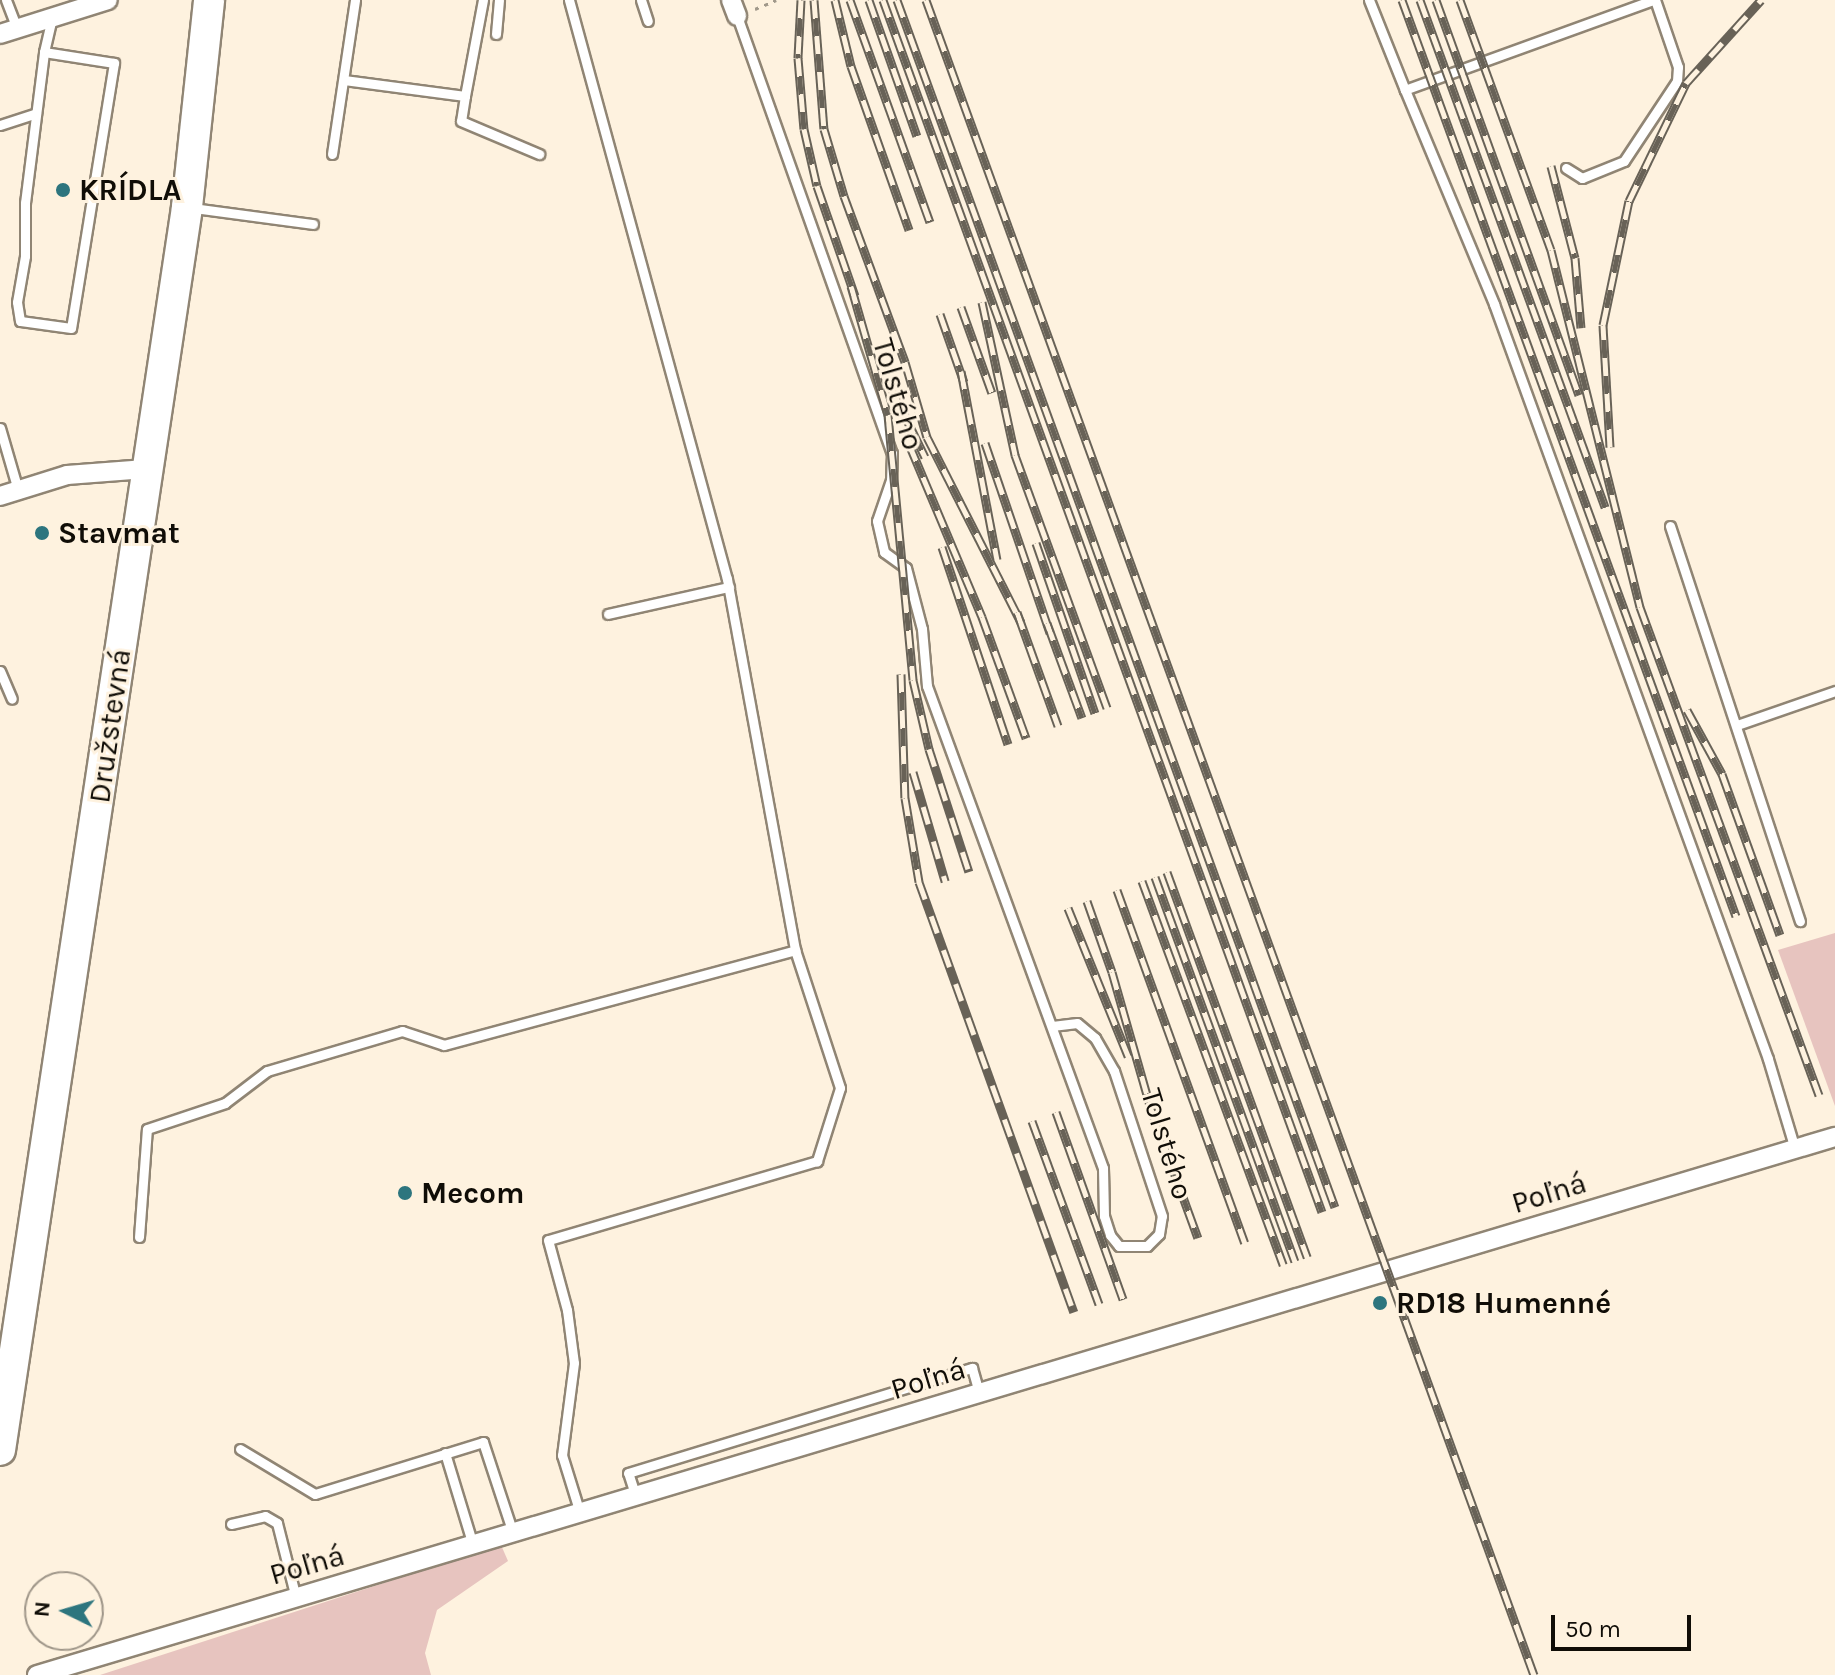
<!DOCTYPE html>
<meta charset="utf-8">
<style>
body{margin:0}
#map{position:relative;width:1835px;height:1675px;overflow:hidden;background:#fef2df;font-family:Karla,sans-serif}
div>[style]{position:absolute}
.green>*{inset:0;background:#e7c4bf}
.path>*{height:3px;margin-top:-1.5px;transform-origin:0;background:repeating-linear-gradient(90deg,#a0988a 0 4px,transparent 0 10px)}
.roads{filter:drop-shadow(2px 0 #908574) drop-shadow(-2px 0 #908574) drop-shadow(0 2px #908574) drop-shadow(0 -2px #908574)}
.service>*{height:9px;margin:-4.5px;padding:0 4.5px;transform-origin:4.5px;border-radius:4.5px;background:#fff}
.minor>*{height:18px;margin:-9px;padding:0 9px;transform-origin:9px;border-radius:9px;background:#fff}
.primary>*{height:30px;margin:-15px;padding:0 15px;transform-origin:15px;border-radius:15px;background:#fff}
.rail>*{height:9px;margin-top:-4.5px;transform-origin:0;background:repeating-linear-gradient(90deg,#fef2df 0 18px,#686257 0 36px);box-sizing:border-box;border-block:2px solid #686257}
.dots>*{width:22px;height:22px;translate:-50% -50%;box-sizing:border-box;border:4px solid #fef2df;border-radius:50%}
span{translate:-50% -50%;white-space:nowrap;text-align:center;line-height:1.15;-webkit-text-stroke:6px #fef2df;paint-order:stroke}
.poi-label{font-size:30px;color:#100d07;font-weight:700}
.left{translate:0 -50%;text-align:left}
.street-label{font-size:30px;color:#100d07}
.north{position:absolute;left:24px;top:1571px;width:80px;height:80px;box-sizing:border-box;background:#fef2df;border:2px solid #9f9689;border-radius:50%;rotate:275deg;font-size:22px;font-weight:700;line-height:32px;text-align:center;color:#100d07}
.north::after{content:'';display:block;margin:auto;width:28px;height:36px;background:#2d757e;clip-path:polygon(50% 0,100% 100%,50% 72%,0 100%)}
.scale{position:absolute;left:1551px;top:1615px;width:140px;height:36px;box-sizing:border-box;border:4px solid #100d07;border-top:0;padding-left:10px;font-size:24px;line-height:28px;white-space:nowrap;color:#100d07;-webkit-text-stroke:6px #fef2df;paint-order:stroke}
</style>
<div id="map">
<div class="green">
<div style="clip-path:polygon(1835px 933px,1835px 1106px,1778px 950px)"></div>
<div style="clip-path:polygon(501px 1545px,508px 1561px,437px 1610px,425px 1653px,431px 1675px,100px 1675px)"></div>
</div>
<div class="path">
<div style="left:755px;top:9px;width:23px;rotate:-23deg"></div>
</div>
<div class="roads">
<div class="service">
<div style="left:6px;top:0;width:31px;rotate:69deg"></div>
<div style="left:569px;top:0;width:600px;rotate:74.74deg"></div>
<div style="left:727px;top:579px;width:377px;rotate:79.6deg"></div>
<div style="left:795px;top:950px;width:145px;rotate:71.9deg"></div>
<div style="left:840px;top:1088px;width:77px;rotate:107.5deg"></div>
<div style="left:817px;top:1161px;width:280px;rotate:163.6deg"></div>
<div style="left:548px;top:1240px;width:73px;rotate:74.8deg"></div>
<div style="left:567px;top:1310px;width:53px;rotate:82.5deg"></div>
<div style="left:574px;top:1363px;width:93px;rotate:97.4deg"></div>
<div style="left:562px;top:1455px;width:61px;rotate:72.8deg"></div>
<div style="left:641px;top:0;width:22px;rotate:72deg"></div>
<div style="left:1369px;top:0;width:97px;rotate:68.2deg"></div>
<div style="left:1653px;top:0;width:264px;rotate:160.1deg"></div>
<div style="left:1405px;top:90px;width:232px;rotate:67.4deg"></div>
<div style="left:1494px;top:304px;width:803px;rotate:70.05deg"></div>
<div style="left:1768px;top:1059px;width:94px;rotate:73.3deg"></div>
<div style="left:737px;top:16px;width:464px;rotate:70.5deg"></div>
<div style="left:892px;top:453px;width:27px;rotate:92deg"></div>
<div style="left:891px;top:480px;width:43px;rotate:108.9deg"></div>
<div style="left:877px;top:521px;width:32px;rotate:77deg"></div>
<div style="left:884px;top:552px;width:27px;rotate:36deg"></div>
<div style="left:906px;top:568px;width:63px;rotate:75.3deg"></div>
<div style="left:922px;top:629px;width:57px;rotate:85deg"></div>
<div style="left:927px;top:686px;width:513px;rotate:69.94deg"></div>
<div style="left:1103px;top:1168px;width:48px;rotate:88.8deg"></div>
<div style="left:1104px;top:1216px;width:20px;rotate:72deg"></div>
<div style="left:1110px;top:1235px;width:14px;rotate:51deg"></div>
<div style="left:1119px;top:1246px;width:28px"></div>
<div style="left:1147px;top:1246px;width:17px;rotate:-45deg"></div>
<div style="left:1159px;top:1234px;width:18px;rotate:-81deg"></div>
<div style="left:1162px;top:1216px;width:153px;rotate:-108.3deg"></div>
<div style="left:1114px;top:1071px;width:38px;rotate:-120deg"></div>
<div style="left:1095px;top:1038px;width:23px;rotate:-140deg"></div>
<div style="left:1077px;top:1023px;width:25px;rotate:173deg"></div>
<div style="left:496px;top:34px;width:34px;rotate:-85deg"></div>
<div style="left:44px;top:52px;width:71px;rotate:8.9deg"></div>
<div style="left:114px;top:63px;width:268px;rotate:99.2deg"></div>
<div style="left:71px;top:328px;width:51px;rotate:-172.2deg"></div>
<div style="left:20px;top:321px;width:19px;rotate:-99deg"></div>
<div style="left:17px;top:302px;width:47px;rotate:-80.1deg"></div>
<div style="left:25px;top:256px;width:53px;rotate:-90deg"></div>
<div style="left:25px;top:203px;width:152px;rotate:-82.8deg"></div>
<div style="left:44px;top:52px;width:35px;rotate:-77deg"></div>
<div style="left:344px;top:80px;width:122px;rotate:7.5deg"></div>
<div style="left:465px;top:96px;width:98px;rotate:-79.4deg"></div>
<div style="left:465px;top:96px;width:25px;rotate:99deg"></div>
<div style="left:461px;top:121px;width:85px;rotate:22.9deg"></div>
<div style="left:0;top:125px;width:38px;rotate:-18deg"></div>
<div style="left:332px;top:154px;width:156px;rotate:-81.5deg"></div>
<div style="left:1566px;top:168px;width:19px;rotate:32deg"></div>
<div style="left:1582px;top:178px;width:45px;rotate:-22deg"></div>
<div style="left:1624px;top:161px;width:96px;rotate:-56.5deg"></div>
<div style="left:1677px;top:81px;width:14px;rotate:-86deg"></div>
<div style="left:1678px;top:67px;width:71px;rotate:-108.9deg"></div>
<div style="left:193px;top:208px;width:121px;rotate:7.6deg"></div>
<div style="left:0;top:428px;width:65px;rotate:73.8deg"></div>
<div style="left:1670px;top:526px;width:416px;rotate:71.8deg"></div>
<div style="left:608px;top:614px;width:124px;rotate:-12.6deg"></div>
<div style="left:0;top:671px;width:30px;rotate:67deg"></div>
<div style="left:1737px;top:725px;width:104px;rotate:-19.1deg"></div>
<div style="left:139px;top:1237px;width:108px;rotate:-85.8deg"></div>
<div style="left:147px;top:1129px;width:82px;rotate:-18.4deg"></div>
<div style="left:225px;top:1103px;width:53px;rotate:-37.3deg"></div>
<div style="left:267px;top:1071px;width:141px;rotate:-16.5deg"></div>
<div style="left:402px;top:1031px;width:44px;rotate:18.4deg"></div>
<div style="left:444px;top:1045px;width:364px;rotate:-15.1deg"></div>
<div style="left:240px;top:1449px;width:87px;rotate:31deg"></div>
<div style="left:315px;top:1494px;width:176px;rotate:-17.2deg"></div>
<div style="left:483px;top:1442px;width:96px;rotate:71.8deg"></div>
<div style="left:445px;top:1453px;width:96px;rotate:73.1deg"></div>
<div style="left:636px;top:1497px;width:25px;rotate:-108deg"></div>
<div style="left:628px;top:1473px;width:360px;rotate:-17deg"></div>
<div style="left:972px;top:1368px;width:26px;rotate:74deg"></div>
<div style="left:231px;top:1524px;width:35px;rotate:-13deg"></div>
<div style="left:265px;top:1516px;width:14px;rotate:30deg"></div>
<div style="left:277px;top:1523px;width:77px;rotate:75.8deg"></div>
</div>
<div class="minor">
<div style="left:731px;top:0;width:17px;rotate:69deg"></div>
<div style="left:0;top:34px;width:113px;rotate:-17.5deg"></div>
<div style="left:0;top:496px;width:70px;rotate:-17.4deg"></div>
<div style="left:67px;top:475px;width:79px;rotate:-4.3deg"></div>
<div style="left:37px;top:1675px;width:1877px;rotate:-16.66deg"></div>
</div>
<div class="primary">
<div style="left:0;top:1450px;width:1257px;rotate:-81.44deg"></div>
<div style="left:187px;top:207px;width:208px;rotate:-83.9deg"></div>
</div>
</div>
<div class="rail">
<div style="left:801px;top:0;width:58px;rotate:93deg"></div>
<div style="left:798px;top:58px;width:71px;rotate:85.2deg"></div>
<div style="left:804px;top:129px;width:58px;rotate:77.2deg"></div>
<div style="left:817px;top:186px;width:116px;rotate:70.9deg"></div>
<div style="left:814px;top:0;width:129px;rotate:85.6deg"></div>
<div style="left:824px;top:129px;width:70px;rotate:73.4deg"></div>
<div style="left:844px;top:196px;width:177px;rotate:69.8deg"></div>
<div style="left:905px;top:362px;width:78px;rotate:73.7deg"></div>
<div style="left:927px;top:437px;width:208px;rotate:63.1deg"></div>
<div style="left:835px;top:0;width:68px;rotate:76.4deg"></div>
<div style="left:851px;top:66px;width:174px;rotate:70.5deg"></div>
<div style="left:850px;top:0;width:236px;rotate:70.2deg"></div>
<div style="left:869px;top:0;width:144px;rotate:70.6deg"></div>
<div style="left:883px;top:0;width:1289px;rotate:70.09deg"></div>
<div style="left:897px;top:0;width:1284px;rotate:70.06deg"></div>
<div style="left:926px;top:0;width:1782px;rotate:70.05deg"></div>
<div style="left:1402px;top:0;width:975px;rotate:69.97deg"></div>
<div style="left:1420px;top:0;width:540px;rotate:69.95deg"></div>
<div style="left:1436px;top:0;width:420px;rotate:70.1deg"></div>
<div style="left:1460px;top:0;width:266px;rotate:70deg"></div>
<div style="left:1551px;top:250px;width:368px;rotate:76deg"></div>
<div style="left:1640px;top:607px;width:520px;rotate:69.86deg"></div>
<div style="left:1551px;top:166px;width:95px;rotate:75.4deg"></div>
<div style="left:1575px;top:258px;width:70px;rotate:85.1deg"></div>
<div style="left:851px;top:286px;width:134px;rotate:74deg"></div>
<div style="left:888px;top:415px;width:266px;rotate:84.6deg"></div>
<div style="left:913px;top:680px;width:71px;rotate:76.9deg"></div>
<div style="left:929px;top:749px;width:129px;rotate:72deg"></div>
<div style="left:982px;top:302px;width:157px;rotate:77.8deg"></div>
<div style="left:1015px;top:455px;width:269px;rotate:70deg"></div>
<div style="left:961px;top:307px;width:91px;rotate:70.2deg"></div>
<div style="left:940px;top:314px;width:72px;rotate:70.6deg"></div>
<div style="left:961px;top:371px;width:192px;rotate:79.2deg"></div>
<div style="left:890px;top:385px;width:80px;rotate:64.1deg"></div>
<div style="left:985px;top:443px;width:201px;rotate:71.1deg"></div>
<div style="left:909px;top:444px;width:188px;rotate:67.1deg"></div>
<div style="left:982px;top:617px;width:129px;rotate:70deg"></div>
<div style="left:1610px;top:447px;width:122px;rotate:-93.3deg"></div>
<div style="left:1603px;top:325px;width:127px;rotate:-78.2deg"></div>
<div style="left:1629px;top:201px;width:131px;rotate:-64.2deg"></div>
<div style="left:1686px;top:83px;width:112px;rotate:-47.9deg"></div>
<div style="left:1036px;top:543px;width:180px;rotate:70.9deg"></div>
<div style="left:942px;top:547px;width:208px;rotate:71.5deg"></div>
<div style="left:1017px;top:612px;width:121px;rotate:70.2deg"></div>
<div style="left:1047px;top:623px;width:101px;rotate:69.8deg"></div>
<div style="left:901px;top:674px;width:124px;rotate:88.2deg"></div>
<div style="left:905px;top:798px;width:85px;rotate:80.5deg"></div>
<div style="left:919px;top:882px;width:457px;rotate:70.2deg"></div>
<div style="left:1687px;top:710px;width:73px;rotate:61.3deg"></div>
<div style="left:1722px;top:774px;width:171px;rotate:70.2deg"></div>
<div style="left:913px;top:772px;width:114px;rotate:73.6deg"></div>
<div style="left:1167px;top:872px;width:410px;rotate:70deg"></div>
<div style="left:1155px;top:877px;width:409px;rotate:70deg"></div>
<div style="left:1142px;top:881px;width:409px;rotate:69.8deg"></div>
<div style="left:1117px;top:890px;width:375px;rotate:70.1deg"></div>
<div style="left:1087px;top:901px;width:75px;rotate:70.6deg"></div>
<div style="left:1112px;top:972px;width:142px;rotate:74.1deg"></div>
<div style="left:1151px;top:1109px;width:137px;rotate:70deg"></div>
<div style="left:1068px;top:908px;width:160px;rotate:67.9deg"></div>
<div style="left:1056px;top:1112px;width:199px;rotate:70.3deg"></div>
<div style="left:1032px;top:1121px;width:195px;rotate:69.9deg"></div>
</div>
<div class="dots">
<div style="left:63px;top:190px;background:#2d757e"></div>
<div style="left:42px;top:533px;background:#2d757e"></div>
<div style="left:405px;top:1193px;background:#2d757e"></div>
<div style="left:1380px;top:1303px;background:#2d757e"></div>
</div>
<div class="poi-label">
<span class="left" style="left:79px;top:190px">KRÍDLA</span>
<span class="left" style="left:58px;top:533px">Stavmat</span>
<span class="left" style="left:421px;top:1193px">Mecom</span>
<span class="left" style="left:1396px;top:1303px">RD18 Humenné</span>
</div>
<div class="street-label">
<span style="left:898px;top:394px;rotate:74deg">Tolstého</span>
<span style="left:110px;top:726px;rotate:-82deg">Družstevná</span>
<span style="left:1167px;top:1144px;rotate:73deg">Tolstého</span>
<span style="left:1549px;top:1193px;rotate:-17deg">Poľná</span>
<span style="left:928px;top:1379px;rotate:-17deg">Poľná</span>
<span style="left:307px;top:1565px;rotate:-16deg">Poľná</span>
</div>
<div class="north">N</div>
<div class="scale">50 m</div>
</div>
